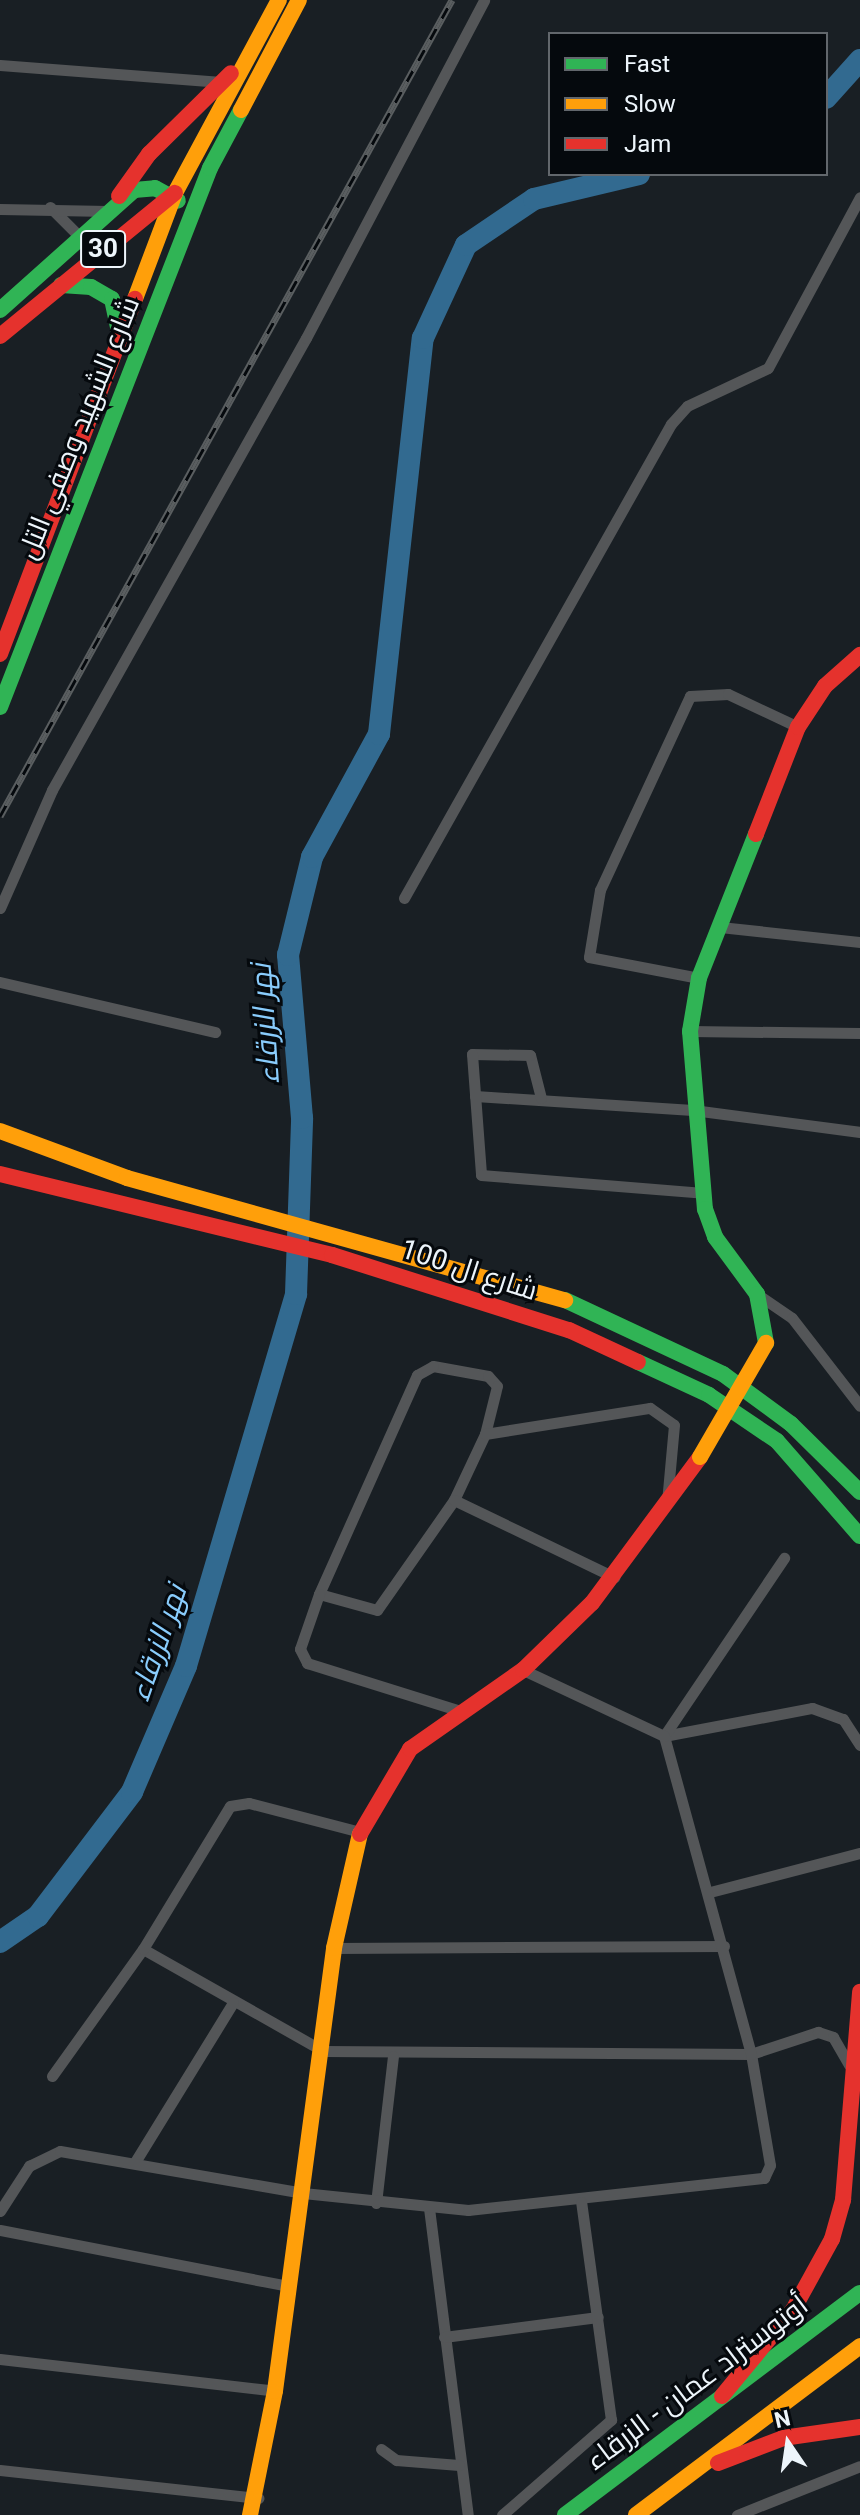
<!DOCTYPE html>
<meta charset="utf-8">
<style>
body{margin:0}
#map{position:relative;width:860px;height:2515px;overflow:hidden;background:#191f24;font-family:Roboto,Cairo,sans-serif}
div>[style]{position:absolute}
.river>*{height:22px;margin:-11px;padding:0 11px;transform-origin:11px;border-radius:11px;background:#326a90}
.street>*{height:11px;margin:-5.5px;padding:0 5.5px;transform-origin:5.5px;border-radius:5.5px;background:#545658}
.fast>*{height:16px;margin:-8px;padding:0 8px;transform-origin:8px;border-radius:8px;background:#30b455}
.slow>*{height:16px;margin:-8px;padding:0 8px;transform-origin:8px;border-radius:8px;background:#ff9f0a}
.jam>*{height:16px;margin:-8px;padding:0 8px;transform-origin:8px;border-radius:8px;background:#e5322d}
.rail>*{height:7px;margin-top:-3.5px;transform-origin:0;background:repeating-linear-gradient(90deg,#05090d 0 12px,#5a5e60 0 24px);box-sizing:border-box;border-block:2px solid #5a5e60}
.slow-bridge>*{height:16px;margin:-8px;padding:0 8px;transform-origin:8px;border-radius:8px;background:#ff9f0a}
span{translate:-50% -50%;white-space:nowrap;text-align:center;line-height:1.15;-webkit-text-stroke:6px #05090d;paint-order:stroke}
.shield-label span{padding:2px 6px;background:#05090d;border:2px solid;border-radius:6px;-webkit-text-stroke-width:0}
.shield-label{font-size:26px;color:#edf5fb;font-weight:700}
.street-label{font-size:28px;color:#edf5fb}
.water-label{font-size:30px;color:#89ccfc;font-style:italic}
.legend{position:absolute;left:548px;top:32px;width:280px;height:144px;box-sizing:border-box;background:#05090d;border:2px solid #62676c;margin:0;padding:10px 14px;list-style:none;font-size:24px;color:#edf5fb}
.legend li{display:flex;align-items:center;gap:16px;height:40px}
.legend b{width:40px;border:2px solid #62676c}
.north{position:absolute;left:748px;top:2403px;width:80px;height:80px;-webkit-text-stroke:6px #05090d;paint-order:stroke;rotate:347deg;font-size:22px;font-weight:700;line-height:32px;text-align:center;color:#edf5fb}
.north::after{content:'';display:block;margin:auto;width:28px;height:36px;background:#edf5fb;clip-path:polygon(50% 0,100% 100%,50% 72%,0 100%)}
</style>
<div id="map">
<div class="river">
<div style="left:826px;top:98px;width:51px;rotate:-48.2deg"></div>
<div style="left:0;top:1942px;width:46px;rotate:-34.4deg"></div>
<div style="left:38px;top:1916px;width:156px;rotate:-52.8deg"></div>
<div style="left:132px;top:1792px;width:137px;rotate:-66.8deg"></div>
<div style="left:186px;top:1666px;width:388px;rotate:-73.5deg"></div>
<div style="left:296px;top:1294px;width:176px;rotate:-88deg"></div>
<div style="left:302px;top:1118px;width:164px;rotate:-94.9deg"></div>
<div style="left:288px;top:955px;width:101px;rotate:-76.2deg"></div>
<div style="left:312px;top:857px;width:140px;rotate:-61.4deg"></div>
<div style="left:379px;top:734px;width:398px;rotate:-83.7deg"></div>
<div style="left:423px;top:338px;width:102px;rotate:-65.2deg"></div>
<div style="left:466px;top:245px;width:82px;rotate:-34.1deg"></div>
<div style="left:534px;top:199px;width:108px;rotate:-13.4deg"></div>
</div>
<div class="street">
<div style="left:0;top:65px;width:222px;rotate:4.4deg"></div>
<div style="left:50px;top:207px;width:41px;rotate:45deg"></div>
<div style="left:0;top:209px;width:108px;rotate:1.1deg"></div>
<div style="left:404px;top:898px;width:544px;rotate:-60.61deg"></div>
<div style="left:671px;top:424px;width:24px;rotate:-48deg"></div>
<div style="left:687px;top:406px;width:89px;rotate:-25.1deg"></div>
<div style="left:768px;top:368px;width:194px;rotate:-61.7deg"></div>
<div style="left:0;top:908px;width:129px;rotate:-66.2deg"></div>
<div style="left:52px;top:790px;width:518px;rotate:-60.67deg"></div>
<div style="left:306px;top:338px;width:382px;rotate:-62.2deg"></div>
<div style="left:720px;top:927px;width:141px;rotate:6.1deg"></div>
<div style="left:699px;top:978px;width:112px;rotate:-169.2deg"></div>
<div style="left:589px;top:957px;width:68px;rotate:-80.7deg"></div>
<div style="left:600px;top:890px;width:214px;rotate:-65.1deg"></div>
<div style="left:690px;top:696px;width:38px;rotate:-3deg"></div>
<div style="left:728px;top:694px;width:77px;rotate:25.2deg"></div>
<div style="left:0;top:982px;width:221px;rotate:13.1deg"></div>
<div style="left:690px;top:1031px;width:170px;rotate:0.7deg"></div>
<div style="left:475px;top:1096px;width:218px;rotate:3.7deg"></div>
<div style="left:693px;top:1110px;width:168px;rotate:7.5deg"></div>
<div style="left:541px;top:1098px;width:44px;rotate:-104.3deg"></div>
<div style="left:530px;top:1055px;width:58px;rotate:-179deg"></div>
<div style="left:472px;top:1054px;width:121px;rotate:85.7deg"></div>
<div style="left:481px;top:1175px;width:223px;rotate:4.6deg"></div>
<div style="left:757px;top:1294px;width:42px;rotate:34.4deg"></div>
<div style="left:792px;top:1318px;width:111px;rotate:52.3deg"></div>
<div style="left:433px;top:1366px;width:56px;rotate:10.3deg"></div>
<div style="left:488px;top:1376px;width:13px;rotate:48deg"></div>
<div style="left:497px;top:1386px;width:49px;rotate:104deg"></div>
<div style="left:485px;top:1434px;width:73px;rotate:115.2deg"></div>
<div style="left:454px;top:1500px;width:134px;rotate:125deg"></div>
<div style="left:377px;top:1610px;width:60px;rotate:-164.6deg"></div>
<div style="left:319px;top:1594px;width:240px;rotate:-65.9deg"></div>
<div style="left:417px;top:1375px;width:18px;rotate:-29deg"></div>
<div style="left:485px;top:1434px;width:167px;rotate:-9deg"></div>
<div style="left:650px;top:1408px;width:29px;rotate:35deg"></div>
<div style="left:674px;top:1425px;width:77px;rotate:95.2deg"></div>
<div style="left:454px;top:1500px;width:178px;rotate:25.7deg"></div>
<div style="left:319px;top:1594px;width:58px;rotate:109.1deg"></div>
<div style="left:300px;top:1649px;width:16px;rotate:63deg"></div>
<div style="left:307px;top:1663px;width:160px;rotate:17.4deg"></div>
<div style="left:664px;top:1736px;width:151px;rotate:-10.7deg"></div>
<div style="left:812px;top:1708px;width:33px;rotate:20deg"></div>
<div style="left:843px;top:1719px;width:31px;rotate:57deg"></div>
<div style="left:664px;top:1736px;width:215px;rotate:-56deg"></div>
<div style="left:710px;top:1892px;width:155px;rotate:-14.6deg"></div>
<div style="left:334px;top:1948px;width:390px;rotate:-0.3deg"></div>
<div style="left:143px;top:1949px;width:207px;rotate:29.5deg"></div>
<div style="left:323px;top:2051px;width:428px;rotate:0.4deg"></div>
<div style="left:751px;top:2054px;width:71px;rotate:-18.2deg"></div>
<div style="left:818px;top:2032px;width:16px;rotate:18deg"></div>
<div style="left:833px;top:2037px;width:32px;rotate:60deg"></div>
<div style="left:52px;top:2076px;width:156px;rotate:-54.4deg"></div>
<div style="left:143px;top:1949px;width:167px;rotate:-58.7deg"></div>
<div style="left:230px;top:1806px;width:19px;rotate:-9deg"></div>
<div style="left:249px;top:1803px;width:115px;rotate:14.6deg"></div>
<div style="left:135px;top:2162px;width:187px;rotate:-58.4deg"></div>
<div style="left:376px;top:2203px;width:148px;rotate:-83.4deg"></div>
<div style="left:429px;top:2208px;width:309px;rotate:82.8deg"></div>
<div style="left:0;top:2211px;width:54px;rotate:-57.2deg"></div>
<div style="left:29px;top:2166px;width:34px;rotate:-26deg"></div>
<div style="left:60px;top:2151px;width:247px;rotate:9.8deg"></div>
<div style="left:303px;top:2193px;width:166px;rotate:5.9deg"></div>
<div style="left:468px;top:2210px;width:298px;rotate:-6.2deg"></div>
<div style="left:764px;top:2178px;width:14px;rotate:-65deg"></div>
<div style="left:770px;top:2165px;width:113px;rotate:-99.7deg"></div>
<div style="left:751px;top:2054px;width:330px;rotate:-105.3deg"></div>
<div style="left:664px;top:1736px;width:156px;rotate:-154.9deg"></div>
<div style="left:0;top:2230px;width:292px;rotate:11deg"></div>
<div style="left:444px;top:2337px;width:155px;rotate:-7.4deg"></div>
<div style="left:0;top:2359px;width:277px;rotate:6.6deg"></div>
<div style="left:381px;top:2449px;width:19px;rotate:36deg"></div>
<div style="left:396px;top:2460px;width:63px;rotate:4.5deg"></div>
<div style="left:0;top:2470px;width:260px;rotate:6.2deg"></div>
<div style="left:502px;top:2515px;width:145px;rotate:-41.1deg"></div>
<div style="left:611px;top:2420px;width:220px;rotate:-97.8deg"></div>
<div style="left:737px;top:2515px;width:132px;rotate:-21.7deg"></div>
</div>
<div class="fast">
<div style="left:61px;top:285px;width:30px;rotate:4deg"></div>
<div style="left:91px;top:287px;width:24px;rotate:30deg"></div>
<div style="left:112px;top:299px;width:38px;rotate:78deg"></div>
<div style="left:0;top:310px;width:180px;rotate:-41.8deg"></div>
<div style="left:134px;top:190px;width:21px;rotate:-5deg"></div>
<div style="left:155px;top:188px;width:26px;rotate:29deg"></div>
<div style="left:0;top:707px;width:578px;rotate:-68.71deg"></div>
<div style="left:210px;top:168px;width:66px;rotate:-61.9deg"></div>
<div style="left:756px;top:834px;width:155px;rotate:111.6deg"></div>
<div style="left:699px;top:978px;width:54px;rotate:99.6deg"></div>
<div style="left:690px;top:1031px;width:179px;rotate:85.2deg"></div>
<div style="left:705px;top:1209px;width:30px;rotate:70deg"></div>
<div style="left:715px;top:1237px;width:71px;rotate:53.6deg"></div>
<div style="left:757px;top:1294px;width:50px;rotate:79.6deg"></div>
<div style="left:565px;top:1300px;width:174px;rotate:25.1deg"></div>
<div style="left:723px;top:1374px;width:84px;rotate:36.3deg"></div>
<div style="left:791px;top:1424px;width:97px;rotate:44.6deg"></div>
<div style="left:638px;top:1362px;width:78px;rotate:24.9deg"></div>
<div style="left:709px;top:1395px;width:82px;rotate:34.1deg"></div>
<div style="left:777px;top:1441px;width:126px;rotate:48.9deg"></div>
<div style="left:565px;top:2515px;width:369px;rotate:-37deg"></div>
</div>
<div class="slow">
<div style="left:241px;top:110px;width:124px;rotate:-62.2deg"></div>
<div style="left:135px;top:299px;width:113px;rotate:-69.3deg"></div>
<div style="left:175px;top:193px;width:219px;rotate:-61.7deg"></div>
<div style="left:0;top:1131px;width:135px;rotate:20.3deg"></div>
<div style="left:127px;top:1178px;width:455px;rotate:15.6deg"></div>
<div style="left:250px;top:2515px;width:126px;rotate:-78.6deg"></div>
<div style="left:275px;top:2391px;width:447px;rotate:-82.4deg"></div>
<div style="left:334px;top:1948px;width:117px;rotate:-77.2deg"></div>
<div style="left:636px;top:2515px;width:281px;rotate:-37deg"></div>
</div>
<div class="jam">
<div style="left:119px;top:196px;width:52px;rotate:-54.5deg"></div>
<div style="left:149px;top:154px;width:115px;rotate:-44.6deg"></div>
<div style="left:0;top:336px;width:226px;rotate:-39.3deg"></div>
<div style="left:0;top:654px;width:380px;rotate:-69.2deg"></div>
<div style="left:756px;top:834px;width:115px;rotate:-68.6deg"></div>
<div style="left:798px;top:727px;width:49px;rotate:-56.6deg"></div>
<div style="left:825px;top:686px;width:47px;rotate:-41.5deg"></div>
<div style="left:0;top:1174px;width:342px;rotate:13.7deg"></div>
<div style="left:332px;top:1255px;width:249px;rotate:17.6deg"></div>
<div style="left:569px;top:1330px;width:76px;rotate:24.9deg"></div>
<div style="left:360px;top:1834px;width:99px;rotate:-59.5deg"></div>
<div style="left:410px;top:1749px;width:138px;rotate:-35deg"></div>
<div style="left:523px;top:1670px;width:96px;rotate:-44.2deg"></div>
<div style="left:592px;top:1603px;width:182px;rotate:-53.5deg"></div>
<div style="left:722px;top:2396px;width:112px;rotate:-50.5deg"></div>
<div style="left:793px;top:2310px;width:81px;rotate:-61.2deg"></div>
<div style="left:832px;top:2239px;width:41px;rotate:-74.2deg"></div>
<div style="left:843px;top:2200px;width:209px;rotate:-85.3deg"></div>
<div style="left:718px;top:2463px;width:70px;rotate:-21deg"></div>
<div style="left:783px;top:2438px;width:78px;rotate:-8.1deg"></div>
</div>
<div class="rail">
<div style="left:0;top:816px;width:933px;rotate:-61.02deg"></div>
</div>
<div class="slow-bridge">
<div style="left:700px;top:1457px;width:132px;rotate:-59.9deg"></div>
</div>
<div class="shield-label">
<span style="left:103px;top:249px">30</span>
</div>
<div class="street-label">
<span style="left:79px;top:428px;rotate:-68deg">شارع الشهيد وصفي التل</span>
<span style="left:469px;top:1270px;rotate:18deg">شارع ال 100</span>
<span style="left:697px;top:2383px;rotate:-37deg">أوتوستراد عمان - الزرقاء</span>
</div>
<div class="water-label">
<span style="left:265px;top:1024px;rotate:-94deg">نهر الزرقاء</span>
<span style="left:158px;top:1643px;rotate:-71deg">نهر الزرقاء</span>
</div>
<ul class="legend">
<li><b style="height:10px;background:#30b455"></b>Fast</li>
<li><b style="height:10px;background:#ff9f0a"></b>Slow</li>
<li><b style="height:10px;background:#e5322d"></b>Jam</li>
</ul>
<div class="north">N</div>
</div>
